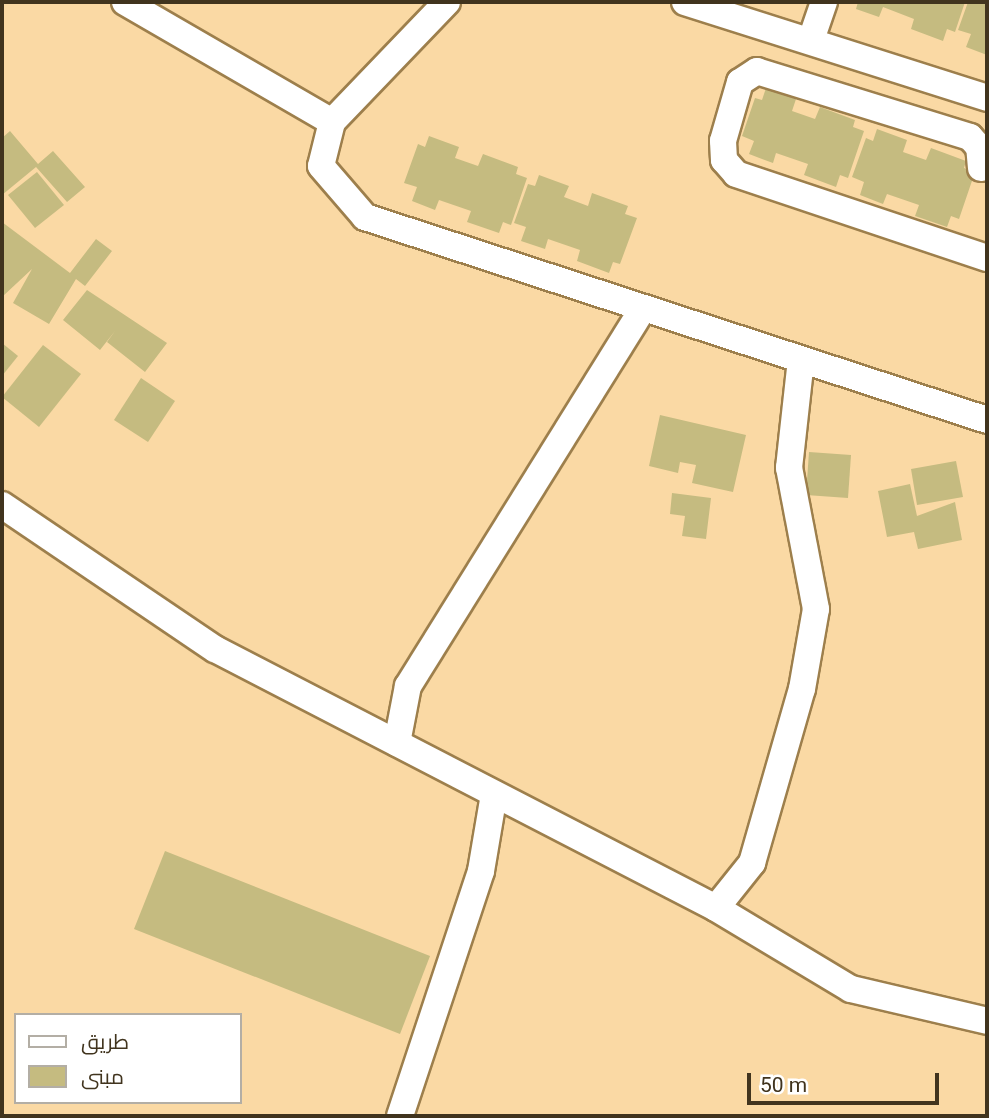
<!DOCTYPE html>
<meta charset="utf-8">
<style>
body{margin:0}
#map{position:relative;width:989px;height:1118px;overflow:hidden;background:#fad9a4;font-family:Roboto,Cairo,sans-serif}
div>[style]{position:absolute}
.building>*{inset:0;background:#c5bb80}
.roads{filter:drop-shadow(2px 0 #9d7f4c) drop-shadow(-2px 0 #9d7f4c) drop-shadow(0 2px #9d7f4c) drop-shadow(0 -2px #9d7f4c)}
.minor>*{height:26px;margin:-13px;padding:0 13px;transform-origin:13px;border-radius:13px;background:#fff}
span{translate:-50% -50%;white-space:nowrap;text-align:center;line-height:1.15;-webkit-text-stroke:5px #fff;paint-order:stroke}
.frame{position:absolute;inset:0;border:4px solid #41341e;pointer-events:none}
.legend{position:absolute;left:14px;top:1013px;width:228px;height:91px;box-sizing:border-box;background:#fff;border:2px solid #b3aea5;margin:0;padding:9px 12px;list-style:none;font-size:21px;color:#41341e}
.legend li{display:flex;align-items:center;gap:14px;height:35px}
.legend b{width:35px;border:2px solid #b3aea5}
.scale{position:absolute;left:747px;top:1073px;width:192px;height:32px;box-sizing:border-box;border:4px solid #41341e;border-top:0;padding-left:9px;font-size:21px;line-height:24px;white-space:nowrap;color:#41341e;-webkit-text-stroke:5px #fff;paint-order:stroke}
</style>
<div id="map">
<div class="building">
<div style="clip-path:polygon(858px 2px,965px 2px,955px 32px,947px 29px,943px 41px,911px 29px,914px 19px,883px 7px,879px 17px,856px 9px)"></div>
<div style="clip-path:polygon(968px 2px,987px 2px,987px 55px,966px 47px,971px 34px,958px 30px)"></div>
<div style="clip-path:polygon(766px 88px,796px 99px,792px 111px,815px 119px,820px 107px,855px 120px,853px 127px,864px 131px,848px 178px,840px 175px,836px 187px,804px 175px,808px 164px,776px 153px,773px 163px,749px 154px,754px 141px,742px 136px,755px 98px,762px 100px)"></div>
<div style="clip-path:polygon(877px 129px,907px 140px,903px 152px,926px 160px,931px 148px,966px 161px,964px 168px,975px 172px,959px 219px,951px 216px,947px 227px,915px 216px,919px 205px,887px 194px,883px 204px,860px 195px,864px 182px,852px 177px,866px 138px,873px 141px)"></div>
<div style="clip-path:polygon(10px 131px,38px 164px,53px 151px,85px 187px,67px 202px,36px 167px,2px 195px,2px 138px)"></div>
<div style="clip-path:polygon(429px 136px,459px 147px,455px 158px,478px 166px,483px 154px,518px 167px,516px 174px,527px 178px,511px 225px,503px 222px,499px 233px,467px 222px,471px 211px,439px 200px,435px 210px,412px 201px,417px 187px,404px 183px,418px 144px,425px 147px)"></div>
<div style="clip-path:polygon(37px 172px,64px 205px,35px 228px,8px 195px)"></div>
<div style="clip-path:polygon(539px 175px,569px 186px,564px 197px,588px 206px,592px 193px,628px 206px,625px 214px,637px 218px,620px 264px,613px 262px,609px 273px,577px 261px,580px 250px,548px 239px,545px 249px,521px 241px,526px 227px,514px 223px,528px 184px,535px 186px)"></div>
<div style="clip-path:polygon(2px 222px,70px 273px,96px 239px,112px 251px,85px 286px,76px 279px,49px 324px,13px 303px,32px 269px,2px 297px)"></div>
<div style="clip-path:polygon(87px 290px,167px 343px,145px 372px,107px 342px,115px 331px,100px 350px,63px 320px)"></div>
<div style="clip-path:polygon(2px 343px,18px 356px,2px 376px)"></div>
<div style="clip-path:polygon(43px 345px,81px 374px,39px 427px,2px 397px)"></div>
<div style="clip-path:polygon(141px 378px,175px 401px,148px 442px,114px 420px)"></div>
<div style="clip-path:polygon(660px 415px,746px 435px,733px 492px,692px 483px,696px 465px,680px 462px,678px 473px,649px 466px)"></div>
<div style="clip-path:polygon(809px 452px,851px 455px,848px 498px,806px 495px)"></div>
<div style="clip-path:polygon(956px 461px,963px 497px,917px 505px,911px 469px)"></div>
<div style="clip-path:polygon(910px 484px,917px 516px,955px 502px,962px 540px,918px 549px,914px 532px,887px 537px,878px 491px)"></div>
<div style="clip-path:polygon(672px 493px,711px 498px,706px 539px,682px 536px,685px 516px,670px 514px)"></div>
<div style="clip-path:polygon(165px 851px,430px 956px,400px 1034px,134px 929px)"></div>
</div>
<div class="roads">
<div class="minor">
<div style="left:125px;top:2px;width:239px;rotate:30.1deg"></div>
<div style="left:447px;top:2px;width:166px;rotate:133.8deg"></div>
<div style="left:332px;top:122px;width:45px;rotate:104deg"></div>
<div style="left:321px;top:166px;width:67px;rotate:49.2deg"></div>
<div style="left:365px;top:217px;width:654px;rotate:18.07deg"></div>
<div style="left:685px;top:2px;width:317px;rotate:17.6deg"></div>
<div style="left:811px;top:40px;width:40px;rotate:-71.1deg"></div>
<div style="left:981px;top:168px;width:21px;rotate:-95deg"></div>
<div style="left:979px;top:147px;width:13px;rotate:-132deg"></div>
<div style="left:970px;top:137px;width:223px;rotate:-162.8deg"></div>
<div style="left:757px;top:71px;width:20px;rotate:147deg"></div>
<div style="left:740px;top:82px;width:61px;rotate:106.1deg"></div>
<div style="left:723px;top:141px;width:19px;rotate:87deg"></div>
<div style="left:724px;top:160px;width:18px;rotate:49deg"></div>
<div style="left:736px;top:174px;width:265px;rotate:18.5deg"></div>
<div style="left:2px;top:505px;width:257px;rotate:34.1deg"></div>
<div style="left:215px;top:649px;width:564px;rotate:27.34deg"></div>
<div style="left:716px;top:908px;width:157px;rotate:31deg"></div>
<div style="left:851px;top:989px;width:140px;rotate:13.2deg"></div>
<div style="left:397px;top:743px;width:58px;rotate:-79.1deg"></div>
<div style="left:408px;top:686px;width:443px;rotate:-58.1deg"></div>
<div style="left:716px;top:908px;width:58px;rotate:-51.3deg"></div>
<div style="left:752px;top:863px;width:181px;rotate:-74deg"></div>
<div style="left:802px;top:689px;width:81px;rotate:-80.1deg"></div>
<div style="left:816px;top:609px;width:144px;rotate:-100.8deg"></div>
<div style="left:789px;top:468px;width:109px;rotate:-83.7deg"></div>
<div style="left:400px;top:1116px;width:258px;rotate:-71.7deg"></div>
<div style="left:481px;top:871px;width:78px;rotate:-80.4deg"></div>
</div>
</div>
<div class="frame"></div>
<ul class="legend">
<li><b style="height:9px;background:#fff"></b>طريق</li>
<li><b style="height:19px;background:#c5bb80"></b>مبنى</li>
</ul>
<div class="scale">50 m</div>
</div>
